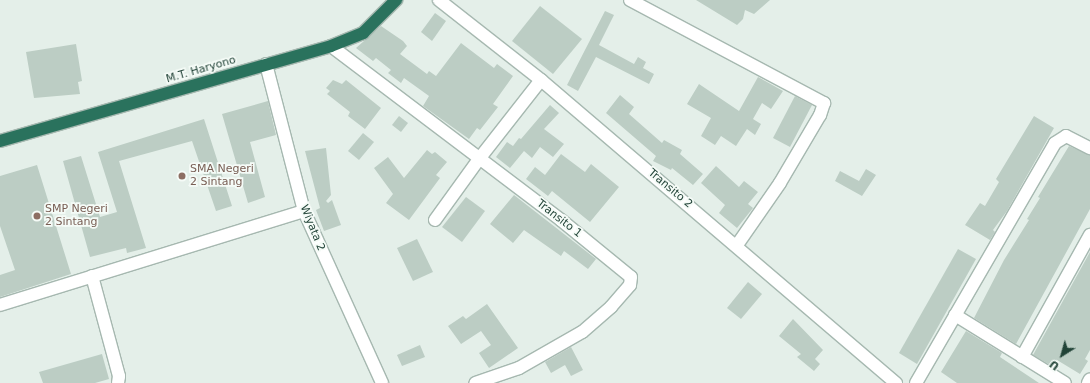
<!DOCTYPE html>
<style>
body{margin:0}
#map{position:relative;width:1090px;height:383px;overflow:hidden;background:#e4efe9;font-family:"DejaVu Sans",sans-serif}
div>[style]{position:absolute}
.building>*{inset:0;background:#bccdc4}
.roads{filter:drop-shadow(1px 0 #a6b8b0) drop-shadow(-1px 0 #a6b8b0) drop-shadow(0 1px #a6b8b0) drop-shadow(0 -1px #a6b8b0)}
.minor>*{height:12px;margin:-6px;padding:0 6px;transform-origin:6px;border-radius:6px;background:#fff}
.highway>*{height:12px;margin:-6px;padding:0 6px;transform-origin:6px;border-radius:6px;background:#2a725d}
.dots>*{width:11px;height:11px;translate:-50% -50%;box-sizing:border-box;border:2px solid #f5fbf7;border-radius:50%}
span{translate:-50% -50%;white-space:nowrap;text-align:center;line-height:1.15;-webkit-text-stroke:3.5px #f5fbf7;paint-order:stroke}
.street-label{font-size:11px;color:#214337}
.education-label{font-size:11px;color:#785e54}
.left{translate:0 -50%;text-align:left}
.north{position:absolute;left:1042px;top:335px;width:40px;height:40px;-webkit-text-stroke:3px #f5fbf7;paint-order:stroke;rotate:217deg;font-size:11px;font-weight:700;line-height:16px;text-align:center;color:#214337}
.north::after{content:'';display:block;margin:auto;width:14px;height:18px;background:#214337;clip-path:polygon(50% 0,100% 100%,50% 72%,0 100%)}
</style>
<div id="map">
<div class="building">
<div style="clip-path:polygon(696px 0,770px 0,754px 14px,745px 10px,743px 19px,737px 25px)"></div>
<div style="clip-path:polygon(540px 6px,582px 39px,553px 74px,512px 41px)"></div>
<div style="clip-path:polygon(605px 11px,614px 15px,599px 45px,634px 64px,638px 57px,646px 62px,643px 68px,654px 74px,649px 84px,596px 57px,578px 91px,567px 85px)"></div>
<div style="clip-path:polygon(435px 13px,446px 21px,432px 41px,421px 32px)"></div>
<div style="clip-path:polygon(381px 26px,403px 41px,407px 46px,400px 54px,427px 74px,429px 71px,436px 76px,461px 43px,494px 68px,497px 64px,513px 76px,493px 104px,498px 107px,480px 130px,477px 128px,469px 139px,423px 106px,429px 96px,404px 78px,401px 83px,388px 73px,391px 70px,376px 58px,373px 61px,356px 48px)"></div>
<div style="clip-path:polygon(76px 44px,82px 81px,78px 82px,80px 94px,34px 98px,26px 52px)"></div>
<div style="clip-path:polygon(758px 77px,783px 91px,771px 109px,762px 103px,753px 119px,761px 124px,755px 135px,747px 129px,736px 146px,721px 136px,715px 145px,701px 136px,711px 118px,687px 104px,699px 84px,739px 111px)"></div>
<div style="clip-path:polygon(333px 80px,342px 84px,346px 80px,381px 108px,365px 129px,348px 116px,350px 112px,327px 94px,330px 91px,326px 88px)"></div>
<div style="clip-path:polygon(620px 95px,634px 107px,629px 114px,662px 143px,664px 140px,682px 150px,680px 154px,703px 174px,693px 185px,672px 168px,671px 170px,653px 161px,656px 156px,606px 113px)"></div>
<div style="clip-path:polygon(795px 96px,812px 105px,790px 147px,773px 138px)"></div>
<div style="clip-path:polygon(268px 101px,276px 135px,250px 142px,265px 197px,248px 203px,222px 114px)"></div>
<div style="clip-path:polygon(550px 105px,559px 113px,544px 129px,564px 144px,553px 157px,540px 147px,532px 158px,524px 151px,510px 168px,496px 157px,507px 142px,513px 146px,519px 138px,521px 139px)"></div>
<div style="clip-path:polygon(399px 116px,408px 123px,401px 132px,392px 125px)"></div>
<div style="clip-path:polygon(1034px 116px,1054px 128px,1007px 211px,993px 230px,995px 232px,990px 240px,965px 225px,980px 203px,985px 206px,999px 182px,996px 179px)"></div>
<div style="clip-path:polygon(204px 119px,232px 206px,216px 211px,192px 141px,119px 161px,146px 248px,127px 253px,126px 248px,90px 257px,63px 161px,81px 156px,100px 217px,117px 212px,98px 152px)"></div>
<div style="clip-path:polygon(363px 133px,374px 142px,359px 160px,348px 151px)"></div>
<div style="clip-path:polygon(1069px 146px,1090px 155px,1090px 209px,1016px 344px,974px 318px,1004px 260px,1029px 220px,1027px 219px,1040px 198px,1038px 197px)"></div>
<div style="clip-path:polygon(326px 148px,331px 195px,326px 201px,328px 203px,332px 200px,341px 225px,324px 231px,316px 210px,320px 208px,305px 151px)"></div>
<div style="clip-path:polygon(427px 150px,432px 154px,435px 152px,447px 162px,436px 175px,440px 178px,409px 220px,386px 203px,393px 194px,374px 168px,388px 157px,404px 178px)"></div>
<div style="clip-path:polygon(561px 154px,585px 172px,591px 164px,619px 187px,590px 222px,552px 191px,548px 196px,526px 179px,535px 167px,545px 175px)"></div>
<div style="clip-path:polygon(37px 165px,71px 274px,0 297px,0 275px,15px 270px,0 226px,0 176px)"></div>
<div style="clip-path:polygon(716px 166px,739px 187px,744px 181px,758px 192px,748px 204px,753px 208px,737px 228px,719px 213px,725px 205px,701px 183px)"></div>
<div style="clip-path:polygon(866px 169px,876px 175px,862px 196px,835px 181px,840px 171px,859px 181px)"></div>
<div style="clip-path:polygon(514px 195px,596px 259px,588px 269px,564px 251px,561px 256px,524px 230px,513px 243px,490px 224px)"></div>
<div style="clip-path:polygon(466px 197px,485px 211px,462px 242px,442px 227px)"></div>
<div style="clip-path:polygon(417px 239px,433px 272px,413px 281px,397px 248px)"></div>
<div style="clip-path:polygon(958px 249px,976px 259px,917px 364px,899px 353px)"></div>
<div style="clip-path:polygon(1090px 252px,1090px 350px,1085px 359px,1088px 361px,1080px 374px,1057px 360px,1052px 366px,1033px 355px)"></div>
<div style="clip-path:polygon(748px 282px,762px 294px,741px 319px,727px 308px)"></div>
<div style="clip-path:polygon(487px 304px,518px 348px,489px 368px,479px 353px,491px 345px,481px 331px,461px 344px,448px 326px,463px 316px,466px 319px)"></div>
<div style="clip-path:polygon(793px 319px,823px 350px,815px 359px,820px 364px,814px 371px,797px 357px,801px 354px,779px 336px)"></div>
<div style="clip-path:polygon(966px 331px,1002px 353px,1000px 357px,1039px 383px,957px 383px,941px 372px)"></div>
<div style="clip-path:polygon(420px 345px,425px 357px,402px 366px,397px 355px)"></div>
<div style="clip-path:polygon(571px 347px,583px 370px,571px 376px,565px 365px,551px 373px,545px 362px)"></div>
<div style="clip-path:polygon(102px 354px,109px 379px,95px 383px,43px 383px,39px 372px)"></div>
</div>
<div class="roads">
<div class="minor">
<div style="left:439px;top:0;width:130px;rotate:38.1deg"></div>
<div style="left:541px;top:80px;width:467px;rotate:40.5deg"></div>
<div style="left:630px;top:0;width:220px;rotate:28deg"></div>
<div style="left:824px;top:103px;width:13px;rotate:108deg"></div>
<div style="left:820px;top:115px;width:79px;rotate:120.5deg"></div>
<div style="left:780px;top:183px;width:75px;rotate:124.7deg"></div>
<div style="left:331px;top:46px;width:288px;rotate:37.1deg"></div>
<div style="left:561px;top:220px;width:90px;rotate:39.2deg"></div>
<div style="left:631px;top:277px;width:8px;rotate:97deg"></div>
<div style="left:630px;top:285px;width:29px;rotate:131deg"></div>
<div style="left:611px;top:307px;width:38px;rotate:139deg"></div>
<div style="left:582px;top:332px;width:73px;rotate:150.3deg"></div>
<div style="left:519px;top:368px;width:46px;rotate:161.2deg"></div>
<div style="left:266px;top:64px;width:152px;rotate:75.5deg"></div>
<div style="left:304px;top:211px;width:189px;rotate:65.6deg"></div>
<div style="left:435px;top:220px;width:75px;rotate:-54.2deg"></div>
<div style="left:479px;top:159px;width:100px;rotate:-51.9deg"></div>
<div style="left:92px;top:276px;width:104px;rotate:74.9deg"></div>
<div style="left:119px;top:376px;width:7px;rotate:98deg"></div>
<div style="left:0;top:305px;width:318px;rotate:-17.2deg"></div>
<div style="left:955px;top:315px;width:129px;rotate:31.7deg"></div>
<div style="left:1022px;top:357px;width:140px;rotate:-60.9deg"></div>
<div style="left:916px;top:383px;width:277px;rotate:-59.9deg"></div>
<div style="left:1055px;top:143px;width:13px;rotate:-32deg"></div>
<div style="left:1066px;top:136px;width:27px;rotate:27deg"></div>
<div style="left:1088px;top:383px;width:4px;rotate:-63deg"></div>
</div>
<div class="highway">
<div style="left:0;top:141px;width:344px;rotate:-16deg"></div>
<div style="left:331px;top:46px;width:35px;rotate:-22deg"></div>
<div style="left:363px;top:33px;width:47px;rotate:-45deg"></div>
</div>
</div>
<div class="dots">
<div style="left:182px;top:176px;background:#8d6e63"></div>
<div style="left:37px;top:216px;background:#8d6e63"></div>
</div>
<div class="street-label">
<span style="left:201px;top:70px;rotate:-16deg">M.T. Haryono</span>
<span style="left:670px;top:189px;rotate:40deg">Transito 2</span>
<span style="left:559px;top:219px;rotate:38deg">Transito 1</span>
<span style="left:312px;top:228px;rotate:68deg">Wiyata 2</span>
</div>
<div class="education-label">
<span class="left" style="left:190px;top:176px">SMA Negeri<br>2 Sintang</span>
<span class="left" style="left:45px;top:216px">SMP Negeri<br>2 Sintang</span>
</div>
<div class="north">U</div>
</div>
